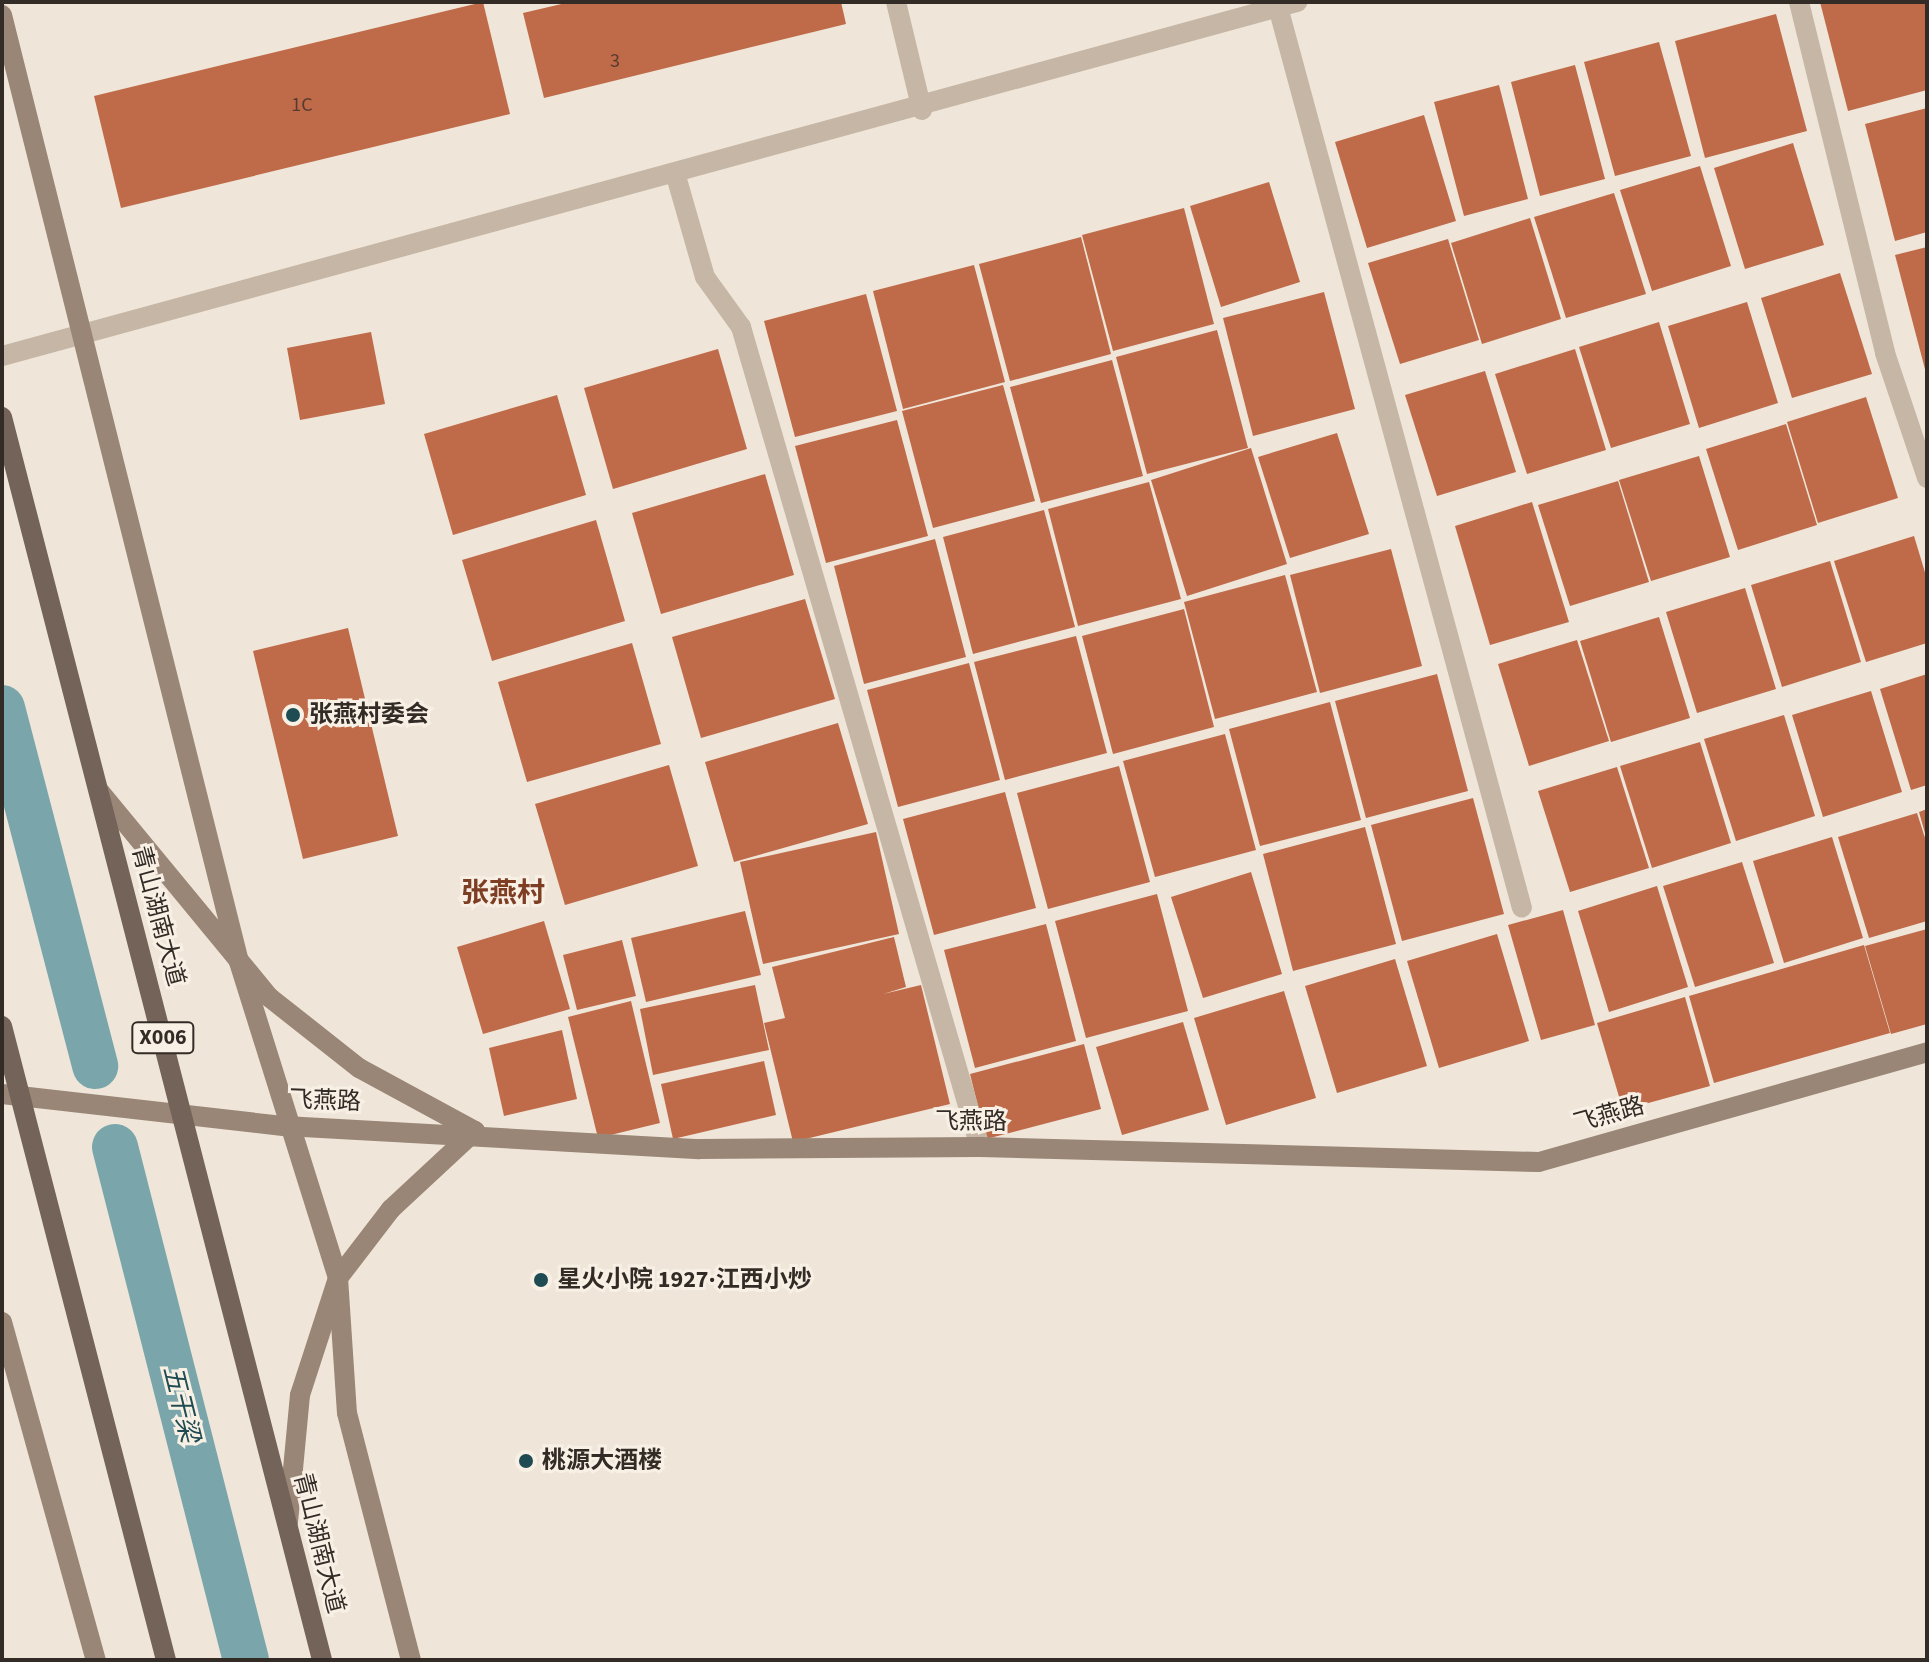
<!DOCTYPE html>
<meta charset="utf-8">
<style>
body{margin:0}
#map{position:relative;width:1929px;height:1662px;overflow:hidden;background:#efe6d9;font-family:"Source Sans 3","Noto Sans SC",sans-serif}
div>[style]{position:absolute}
.canal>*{height:46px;margin:-23px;padding:0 23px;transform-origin:23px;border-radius:23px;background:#7aa6ab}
.building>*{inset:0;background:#bf6a48}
.lane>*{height:20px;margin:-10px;padding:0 10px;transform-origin:10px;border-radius:10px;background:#c6b6a6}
.street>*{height:20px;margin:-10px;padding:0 10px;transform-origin:10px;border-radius:10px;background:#c6b6a6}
.secondary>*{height:20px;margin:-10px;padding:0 10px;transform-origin:10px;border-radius:10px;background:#9a8677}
.primary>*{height:20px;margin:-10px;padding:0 10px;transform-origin:10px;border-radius:10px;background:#746358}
.dots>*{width:22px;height:22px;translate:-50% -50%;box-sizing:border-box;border:4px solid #f8f0e5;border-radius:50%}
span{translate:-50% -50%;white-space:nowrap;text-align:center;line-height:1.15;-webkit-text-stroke:6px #f8f0e5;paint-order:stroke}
.number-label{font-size:20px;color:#563b2e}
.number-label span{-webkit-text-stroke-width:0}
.shield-label span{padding:2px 6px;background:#f8f0e5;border:2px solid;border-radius:6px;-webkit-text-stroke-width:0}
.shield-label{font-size:22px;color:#332b26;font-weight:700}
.poi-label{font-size:24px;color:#332b26;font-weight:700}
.left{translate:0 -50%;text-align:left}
.street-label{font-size:24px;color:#332b26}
.water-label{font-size:26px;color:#1f4c52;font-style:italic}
.quarter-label{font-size:28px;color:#7d3e24;font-weight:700}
.frame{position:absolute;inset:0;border:4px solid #332b26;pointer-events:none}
</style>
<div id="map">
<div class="canal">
<div style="left:2px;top:708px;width:370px;rotate:75.4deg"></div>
<div style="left:115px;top:1147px;width:529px;rotate:75.68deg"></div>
</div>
<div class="building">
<div style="clip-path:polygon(483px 2px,510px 114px,121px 208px,94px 96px)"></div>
<div style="clip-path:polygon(570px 2px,841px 2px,846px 24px,544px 98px,523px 13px)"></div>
<div style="clip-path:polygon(1820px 2px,1927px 2px,1927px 90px,1848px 111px)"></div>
<div style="clip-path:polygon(1776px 14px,1807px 131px,1705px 158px,1675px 41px)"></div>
<div style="clip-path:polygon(1659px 42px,1691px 156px,1615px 176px,1584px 62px)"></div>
<div style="clip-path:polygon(1575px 65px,1605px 179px,1540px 196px,1511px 82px)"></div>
<div style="clip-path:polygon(1499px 85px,1528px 199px,1464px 216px,1434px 102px)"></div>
<div style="clip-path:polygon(1927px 108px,1927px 232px,1895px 241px,1865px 124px)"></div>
<div style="clip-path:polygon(1424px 115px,1456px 221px,1367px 248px,1335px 142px)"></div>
<div style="clip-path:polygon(1793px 143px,1824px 245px,1745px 269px,1714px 168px)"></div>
<div style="clip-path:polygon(1700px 166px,1731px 266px,1652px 291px,1620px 190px)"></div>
<div style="clip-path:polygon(1269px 182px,1300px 282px,1221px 307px,1190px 206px)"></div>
<div style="clip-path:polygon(1614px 193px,1646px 294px,1566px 318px,1534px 217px)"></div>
<div style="clip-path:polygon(1184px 208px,1214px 324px,1113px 351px,1082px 235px)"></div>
<div style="clip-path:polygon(1530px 218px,1561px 319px,1482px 344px,1451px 243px)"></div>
<div style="clip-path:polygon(1081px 237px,1111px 354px,1010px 381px,979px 264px)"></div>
<div style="clip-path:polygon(1448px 239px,1479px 340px,1400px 364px,1368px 263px)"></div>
<div style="clip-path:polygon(1927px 247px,1927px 372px,1926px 373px,1895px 255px)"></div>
<div style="clip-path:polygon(974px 265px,1005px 382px,903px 409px,873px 291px)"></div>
<div style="clip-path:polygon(1840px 273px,1872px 374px,1792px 398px,1761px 298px)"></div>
<div style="clip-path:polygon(1324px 292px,1355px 409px,1253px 436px,1223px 318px)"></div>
<div style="clip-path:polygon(866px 294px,897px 411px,795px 437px,764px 321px)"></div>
<div style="clip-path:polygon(1747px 302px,1778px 403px,1699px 428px,1668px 326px)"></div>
<div style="clip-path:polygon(1659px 322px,1690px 424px,1611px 448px,1579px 347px)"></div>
<div style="clip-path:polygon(1217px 330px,1248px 448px,1147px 474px,1116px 357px)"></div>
<div style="clip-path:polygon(371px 332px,385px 404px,300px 420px,287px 348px)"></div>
<div style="clip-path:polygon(718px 349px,747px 449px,613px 489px,584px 388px)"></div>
<div style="clip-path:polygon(1575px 349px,1606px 450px,1527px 474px,1495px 374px)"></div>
<div style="clip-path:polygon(1112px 360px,1143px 476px,1041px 503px,1010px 387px)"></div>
<div style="clip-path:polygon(1485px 371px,1516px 472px,1437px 496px,1405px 395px)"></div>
<div style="clip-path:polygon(1003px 385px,1035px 501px,933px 528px,902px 411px)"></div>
<div style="clip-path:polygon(557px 395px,586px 495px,453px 535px,424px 434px)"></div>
<div style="clip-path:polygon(1866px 397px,1898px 498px,1818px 523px,1787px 422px)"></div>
<div style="clip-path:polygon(897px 420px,928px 536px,826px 563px,795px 446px)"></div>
<div style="clip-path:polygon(1786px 424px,1817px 525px,1738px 550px,1706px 449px)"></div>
<div style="clip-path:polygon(1337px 433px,1369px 534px,1290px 558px,1258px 457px)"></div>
<div style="clip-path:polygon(1251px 448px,1287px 564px,1187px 596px,1151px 480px)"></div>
<div style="clip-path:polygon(1699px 456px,1730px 557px,1651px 581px,1619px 480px)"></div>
<div style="clip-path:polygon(765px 474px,794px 575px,661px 614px,632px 513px)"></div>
<div style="clip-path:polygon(1618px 481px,1649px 582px,1570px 606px,1538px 505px)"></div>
<div style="clip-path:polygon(1149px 482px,1181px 599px,1078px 626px,1048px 509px)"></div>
<div style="clip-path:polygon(1532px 502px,1569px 622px,1490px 645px,1455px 526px)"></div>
<div style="clip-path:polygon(1044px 510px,1075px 627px,973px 654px,943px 537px)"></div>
<div style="clip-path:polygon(596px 520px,625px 621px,492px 661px,462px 560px)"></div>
<div style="clip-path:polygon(1914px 536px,1927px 579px,1927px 643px,1866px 662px,1834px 561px)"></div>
<div style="clip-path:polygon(935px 539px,966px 657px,864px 684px,834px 566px)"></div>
<div style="clip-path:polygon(1391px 549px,1422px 666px,1320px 693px,1290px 575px)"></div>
<div style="clip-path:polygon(1830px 561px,1861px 662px,1782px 687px,1751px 585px)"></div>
<div style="clip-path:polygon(1285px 575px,1317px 692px,1215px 719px,1184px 602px)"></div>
<div style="clip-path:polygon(1745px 588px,1776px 689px,1697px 713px,1666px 612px)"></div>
<div style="clip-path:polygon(805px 599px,835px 699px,701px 738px,672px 637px)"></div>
<div style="clip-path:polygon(1184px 609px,1214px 727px,1113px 754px,1082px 636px)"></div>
<div style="clip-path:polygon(1659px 617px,1690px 718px,1611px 742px,1580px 641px)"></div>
<div style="clip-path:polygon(348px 628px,398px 836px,303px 859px,253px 651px)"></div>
<div style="clip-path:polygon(1076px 636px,1107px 753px,1005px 780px,974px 662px)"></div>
<div style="clip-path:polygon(1577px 640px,1609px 741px,1529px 766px,1498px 664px)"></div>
<div style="clip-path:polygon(632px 643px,661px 744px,527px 782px,498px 682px)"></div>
<div style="clip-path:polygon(969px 663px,1000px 780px,898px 807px,867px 690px)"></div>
<div style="clip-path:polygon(1437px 674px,1468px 791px,1366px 818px,1335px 701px)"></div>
<div style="clip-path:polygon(1927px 674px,1927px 785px,1911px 790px,1880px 689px)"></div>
<div style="clip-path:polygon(1871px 691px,1902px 792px,1823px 817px,1792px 715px)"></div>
<div style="clip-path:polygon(1330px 702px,1361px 820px,1260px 846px,1229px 729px)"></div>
<div style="clip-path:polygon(1784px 715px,1815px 816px,1736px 841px,1704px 739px)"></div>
<div style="clip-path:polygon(838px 723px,868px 824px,734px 862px,705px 762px)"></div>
<div style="clip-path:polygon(1225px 734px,1256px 850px,1155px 877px,1123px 761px)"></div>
<div style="clip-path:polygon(1700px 742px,1731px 843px,1652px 868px,1620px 766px)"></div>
<div style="clip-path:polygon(669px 765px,698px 866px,565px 905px,535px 804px)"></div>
<div style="clip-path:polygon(1119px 766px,1150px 882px,1048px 909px,1017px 793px)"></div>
<div style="clip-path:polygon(1617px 767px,1649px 868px,1570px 892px,1538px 791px)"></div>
<div style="clip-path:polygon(1005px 792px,1036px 908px,934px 935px,903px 819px)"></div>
<div style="clip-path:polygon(1473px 798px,1504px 914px,1402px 941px,1371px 825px)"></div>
<div style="clip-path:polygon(1927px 809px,1927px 837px,1926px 837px,1919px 812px)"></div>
<div style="clip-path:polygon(1917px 813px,1927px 844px,1927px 921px,1869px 938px,1838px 837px)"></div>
<div style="clip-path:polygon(1365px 827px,1396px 944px,1293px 971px,1263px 854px)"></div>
<div style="clip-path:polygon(876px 832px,899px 934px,763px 964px,740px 862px)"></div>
<div style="clip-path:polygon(1832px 837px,1863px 938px,1784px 963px,1753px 861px)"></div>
<div style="clip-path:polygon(1742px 862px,1774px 963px,1695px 987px,1663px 886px)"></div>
<div style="clip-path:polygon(1251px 872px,1282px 974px,1203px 998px,1171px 897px)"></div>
<div style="clip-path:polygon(1657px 886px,1688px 987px,1609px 1012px,1578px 911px)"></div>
<div style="clip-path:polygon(1157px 894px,1188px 1011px,1086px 1038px,1055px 921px)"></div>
<div style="clip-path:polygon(1563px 910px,1595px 1025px,1541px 1040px,1508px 925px)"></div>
<div style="clip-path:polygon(745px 911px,761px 975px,646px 1002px,631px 938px)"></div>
<div style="clip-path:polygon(544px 921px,570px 1009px,483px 1034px,457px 947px)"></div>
<div style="clip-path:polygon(1046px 924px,1076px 1041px,975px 1068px,944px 950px)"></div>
<div style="clip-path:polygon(1927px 929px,1927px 1024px,1891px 1034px,1865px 946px)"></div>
<div style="clip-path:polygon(1497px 934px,1529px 1041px,1439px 1068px,1407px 961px)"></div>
<div style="clip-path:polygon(894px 937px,906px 987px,883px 994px,921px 985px,950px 1104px,793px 1142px,764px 1023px,785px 1018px,772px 967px)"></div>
<div style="clip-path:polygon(622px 940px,636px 996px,577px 1010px,563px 955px)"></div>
<div style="clip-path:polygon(1864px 945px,1890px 1033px,1714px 1083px,1689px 996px)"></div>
<div style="clip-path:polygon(1395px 959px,1427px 1066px,1337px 1093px,1305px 986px)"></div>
<div style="clip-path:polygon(755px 985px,769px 1050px,653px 1075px,640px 1009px)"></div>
<div style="clip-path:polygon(1284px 991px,1316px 1098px,1226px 1125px,1194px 1018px)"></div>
<div style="clip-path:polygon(1685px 997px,1710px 1086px,1623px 1110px,1597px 1023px)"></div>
<div style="clip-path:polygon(631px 1001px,660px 1123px,598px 1138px,568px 1017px)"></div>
<div style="clip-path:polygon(1183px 1022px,1209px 1110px,1122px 1135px,1096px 1047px)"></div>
<div style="clip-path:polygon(562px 1030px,577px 1099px,504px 1116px,489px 1048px)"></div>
<div style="clip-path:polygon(1084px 1044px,1101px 1109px,986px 1139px,970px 1074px)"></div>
<div style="clip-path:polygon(764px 1061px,776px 1115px,673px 1139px,661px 1084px)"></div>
</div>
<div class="lane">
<div style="left:896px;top:2px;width:111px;rotate:76.5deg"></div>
<div style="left:1799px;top:2px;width:361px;rotate:76.2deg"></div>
<div style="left:1885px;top:353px;width:132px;rotate:71.4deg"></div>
<div style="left:1278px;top:7px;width:933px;rotate:74.85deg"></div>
<div style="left:676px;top:176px;width:105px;rotate:74deg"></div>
<div style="left:705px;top:277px;width:62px;rotate:54.2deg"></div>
<div style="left:741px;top:327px;width:854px;rotate:73.75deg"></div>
</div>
<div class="street">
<div style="left:2px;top:356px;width:1343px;rotate:-15.29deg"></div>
</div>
<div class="secondary">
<div style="left:2px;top:15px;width:976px;rotate:75.95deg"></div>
<div style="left:239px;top:962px;width:331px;rotate:72.6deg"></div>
<div style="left:338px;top:1278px;width:135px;rotate:86.2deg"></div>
<div style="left:347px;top:1413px;width:255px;rotate:75.5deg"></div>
<div style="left:100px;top:792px;width:266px;rotate:50.5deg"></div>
<div style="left:269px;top:997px;width:115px;rotate:38.3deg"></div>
<div style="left:359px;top:1068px;width:132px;rotate:28.5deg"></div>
<div style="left:475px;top:1131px;width:115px;rotate:137.1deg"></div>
<div style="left:391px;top:1209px;width:87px;rotate:127.5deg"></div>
<div style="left:338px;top:1278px;width:123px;rotate:108deg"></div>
<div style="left:300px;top:1395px;width:128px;rotate:95.4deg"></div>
<div style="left:2px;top:1094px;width:285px;rotate:6.5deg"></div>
<div style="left:285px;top:1126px;width:415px;rotate:3.2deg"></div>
<div style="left:699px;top:1149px;width:281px;rotate:-0.4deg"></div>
<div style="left:980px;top:1147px;width:559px;rotate:1.54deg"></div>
<div style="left:1539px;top:1162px;width:403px;rotate:-15.8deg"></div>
<div style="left:2px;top:1322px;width:351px;rotate:74.5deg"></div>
</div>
<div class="primary">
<div style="left:2px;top:417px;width:1284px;rotate:75.56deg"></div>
<div style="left:2px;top:1026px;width:655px;rotate:75.5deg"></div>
</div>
<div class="dots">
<div style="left:293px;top:715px;background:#1f4c52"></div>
<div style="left:541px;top:1280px;background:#1f4c52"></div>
<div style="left:526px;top:1461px;background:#1f4c52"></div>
</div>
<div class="number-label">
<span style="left:615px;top:61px">3</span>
<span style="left:302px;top:105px">1C</span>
</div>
<div class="shield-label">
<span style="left:163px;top:1038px">X006</span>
</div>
<div class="poi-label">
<span class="left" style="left:309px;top:715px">张燕村委会</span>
<span class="left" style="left:557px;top:1280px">星火小院 1927·江西小炒</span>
<span class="left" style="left:542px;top:1461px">桃源大酒楼</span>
</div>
<div class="street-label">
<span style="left:158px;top:916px;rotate:75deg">青山湖南大道</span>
<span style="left:325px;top:1101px;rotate:2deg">飞燕路</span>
<span style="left:1609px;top:1115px;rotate:-16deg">飞燕路</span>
<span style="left:971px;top:1122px">飞燕路</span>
<span style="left:319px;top:1543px;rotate:76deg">青山湖南大道</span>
</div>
<div class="water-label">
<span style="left:181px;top:1404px;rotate:76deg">五干梁</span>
</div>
<div class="quarter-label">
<span style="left:503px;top:893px">张燕村</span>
</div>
<div class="frame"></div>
</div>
